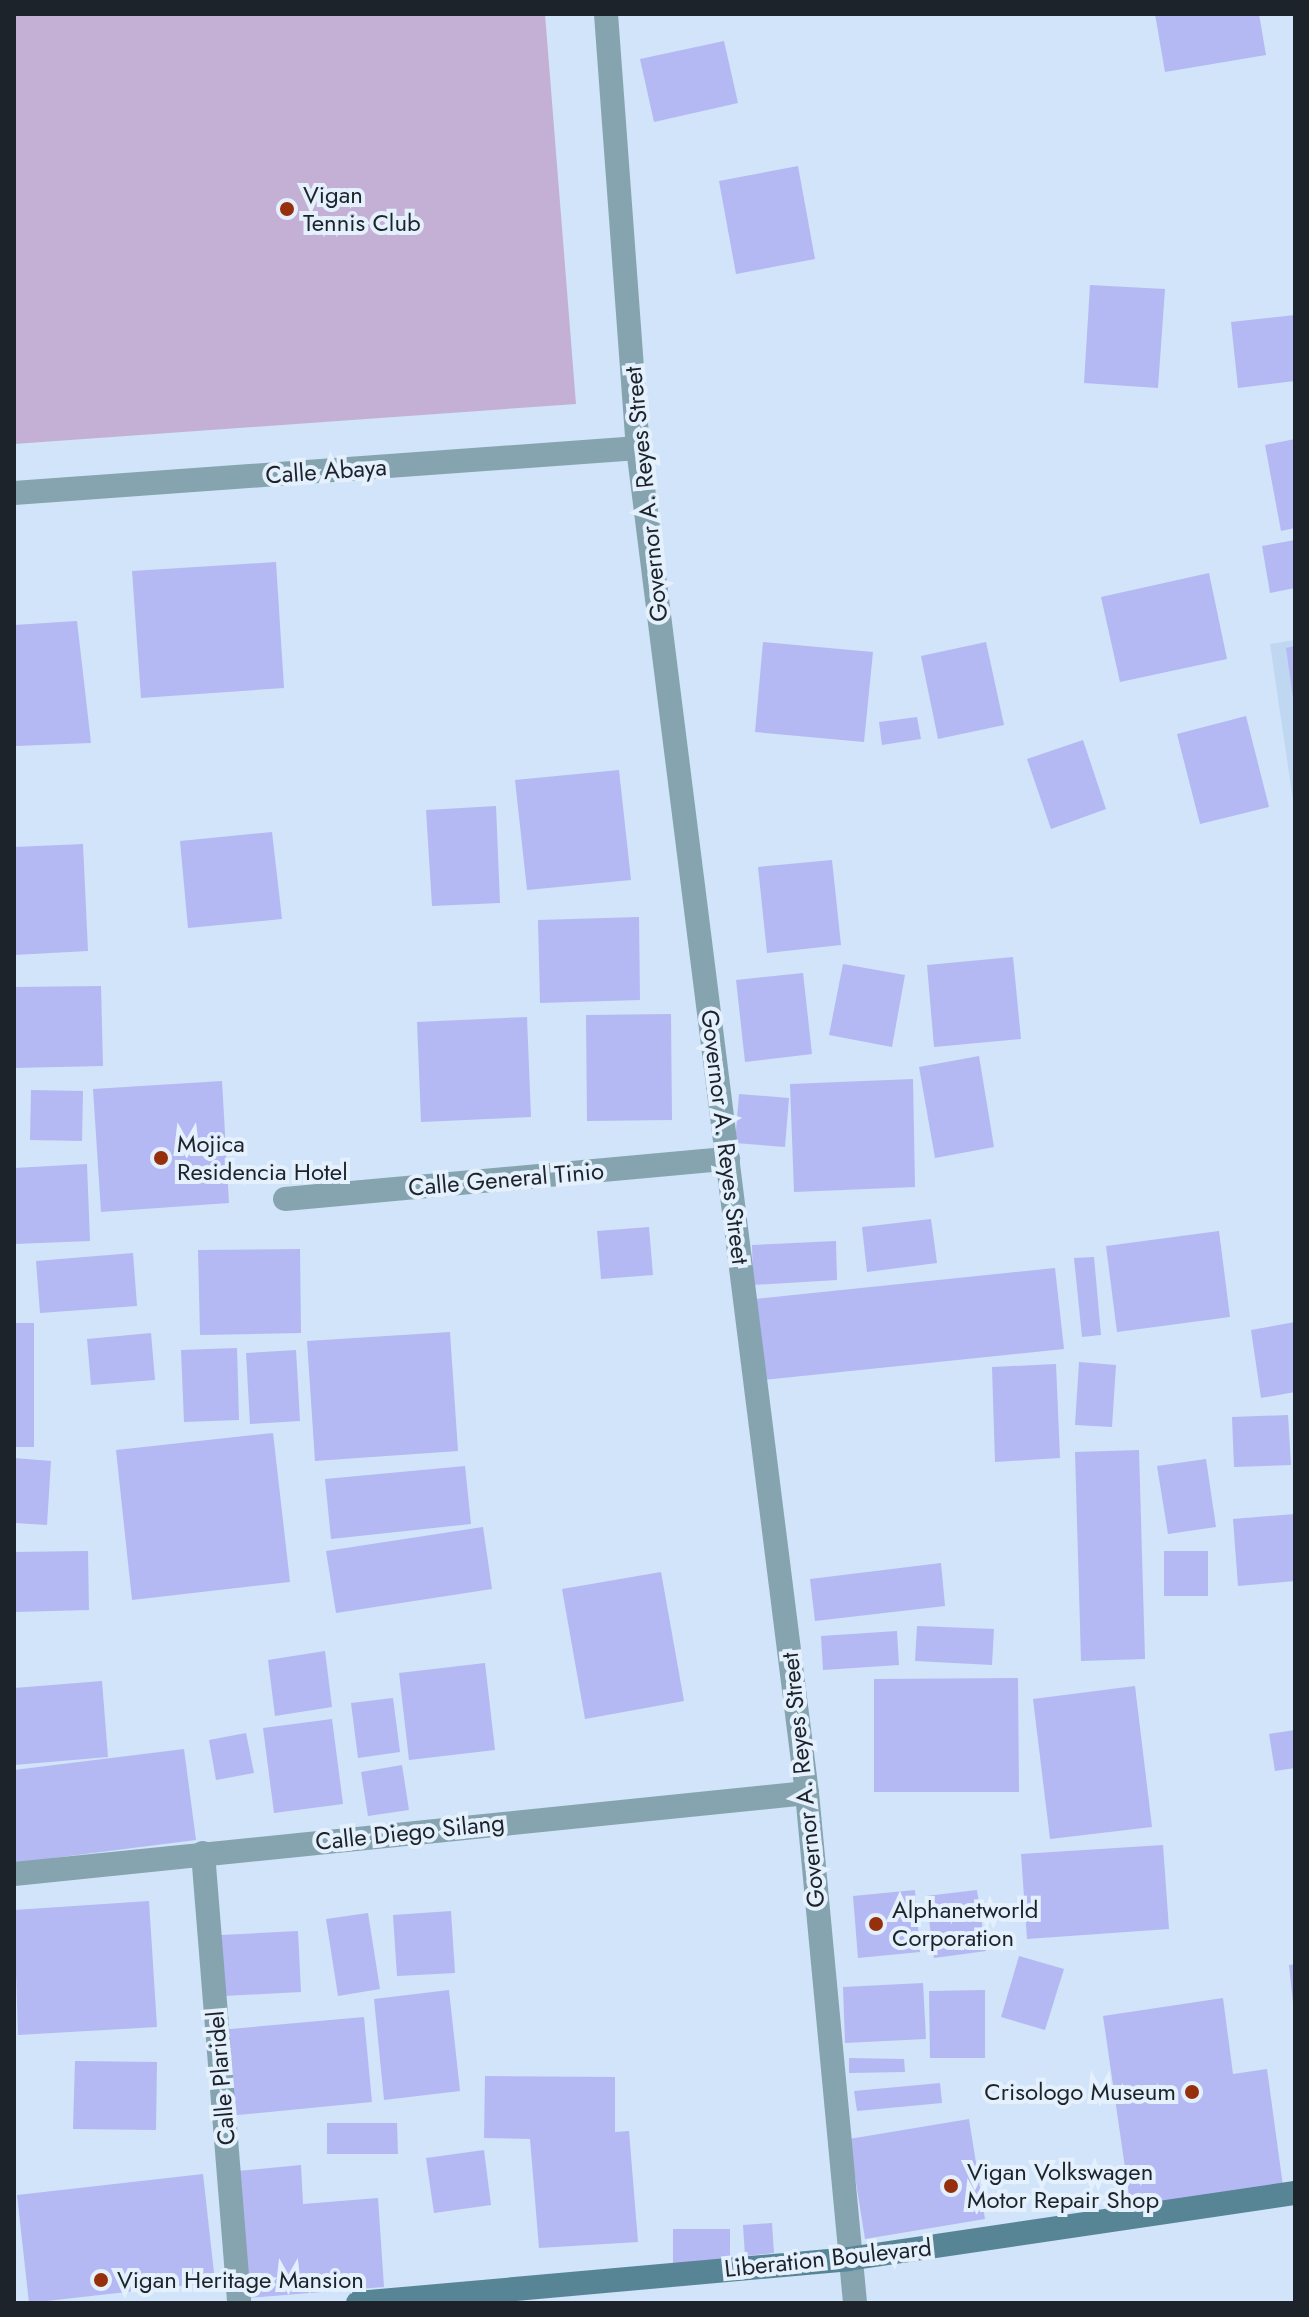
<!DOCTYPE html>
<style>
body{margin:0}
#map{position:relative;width:1309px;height:2317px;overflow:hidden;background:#d1e4f9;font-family:Jost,sans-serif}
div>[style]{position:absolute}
.built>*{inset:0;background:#c0d7f2}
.green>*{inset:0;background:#c4b0d4}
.building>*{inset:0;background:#b4b9f3}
.street>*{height:24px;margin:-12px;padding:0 12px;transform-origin:12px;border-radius:12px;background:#85a4af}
.secondary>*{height:24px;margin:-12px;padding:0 12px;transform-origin:12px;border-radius:12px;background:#578596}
.dots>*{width:22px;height:22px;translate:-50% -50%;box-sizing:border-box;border:4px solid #e5f0fd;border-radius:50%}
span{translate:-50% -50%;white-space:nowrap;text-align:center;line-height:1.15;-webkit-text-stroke:8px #e5f0fd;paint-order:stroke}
.poi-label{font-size:24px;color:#1c232b}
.left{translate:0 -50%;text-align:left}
.right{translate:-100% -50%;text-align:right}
.street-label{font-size:24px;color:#1c232b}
.frame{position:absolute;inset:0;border:16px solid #1c232b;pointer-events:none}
</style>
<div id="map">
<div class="built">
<div style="clip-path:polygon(1295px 640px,1295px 814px,1270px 644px)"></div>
</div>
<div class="green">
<div style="clip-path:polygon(14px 14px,545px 14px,576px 404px,14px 444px)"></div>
</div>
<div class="building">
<div style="clip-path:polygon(1155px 14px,1259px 14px,1266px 55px,1165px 72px)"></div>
<div style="clip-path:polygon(724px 41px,738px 103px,654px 122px,640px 59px)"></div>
<div style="clip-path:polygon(798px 166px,815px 259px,736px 274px,719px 181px)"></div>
<div style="clip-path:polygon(1090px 285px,1165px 289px,1158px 388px,1084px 383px)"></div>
<div style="clip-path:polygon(1295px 315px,1295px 381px,1238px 388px,1231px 322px)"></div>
<div style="clip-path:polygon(1295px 439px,1295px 528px,1281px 531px,1265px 445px)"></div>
<div style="clip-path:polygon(1295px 540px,1295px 588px,1270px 593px,1262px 546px)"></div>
<div style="clip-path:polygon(276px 562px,284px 688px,141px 698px,132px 571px)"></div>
<div style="clip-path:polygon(1209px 573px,1227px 659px,1120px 682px,1101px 597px)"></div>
<div style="clip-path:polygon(77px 621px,91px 743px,16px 746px,14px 625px)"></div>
<div style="clip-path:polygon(763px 642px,873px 652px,864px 742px,755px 732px)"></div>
<div style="clip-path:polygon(986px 642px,1004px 725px,938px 739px,921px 656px)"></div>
<div style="clip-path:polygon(1295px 646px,1295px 698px,1293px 698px,1286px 648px)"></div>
<div style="clip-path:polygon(1246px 716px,1269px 807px,1200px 824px,1177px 734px)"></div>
<div style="clip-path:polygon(917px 717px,921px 739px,882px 745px,879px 722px)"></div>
<div style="clip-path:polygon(1083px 740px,1106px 809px,1051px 829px,1027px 759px)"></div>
<div style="clip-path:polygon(619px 770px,631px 880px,527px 890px,515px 780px)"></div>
<div style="clip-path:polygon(496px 806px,500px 903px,432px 906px,426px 810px)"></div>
<div style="clip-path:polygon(272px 832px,282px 919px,188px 928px,180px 841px)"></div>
<div style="clip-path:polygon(83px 844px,88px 951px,14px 955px,14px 847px)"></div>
<div style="clip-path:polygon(832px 860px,841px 945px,767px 953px,758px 867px)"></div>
<div style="clip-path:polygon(639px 917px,640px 1000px,540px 1003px,538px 920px)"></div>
<div style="clip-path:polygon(1013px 957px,1021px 1039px,934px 1047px,927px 965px)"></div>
<div style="clip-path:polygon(843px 964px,905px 975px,892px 1047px,829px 1035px)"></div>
<div style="clip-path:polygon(803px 973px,812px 1054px,745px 1062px,736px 980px)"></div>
<div style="clip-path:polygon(101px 986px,103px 1066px,14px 1068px,14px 987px)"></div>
<div style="clip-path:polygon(671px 1014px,672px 1120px,587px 1121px,586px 1015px)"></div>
<div style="clip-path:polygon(527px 1017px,531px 1117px,421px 1122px,417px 1022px)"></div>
<div style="clip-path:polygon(979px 1056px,994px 1147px,935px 1158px,919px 1067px)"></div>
<div style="clip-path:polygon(913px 1079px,915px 1187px,794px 1192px,790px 1084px)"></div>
<div style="clip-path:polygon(222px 1081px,229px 1203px,101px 1212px,93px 1089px)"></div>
<div style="clip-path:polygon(31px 1090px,83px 1091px,82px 1141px,30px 1140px)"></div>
<div style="clip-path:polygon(739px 1094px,789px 1098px,785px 1147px,735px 1143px)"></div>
<div style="clip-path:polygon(87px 1164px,90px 1241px,14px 1244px,14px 1168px)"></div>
<div style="clip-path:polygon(931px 1219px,937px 1263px,867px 1272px,862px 1227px)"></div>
<div style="clip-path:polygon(649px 1227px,653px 1275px,601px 1279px,597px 1231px)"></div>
<div style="clip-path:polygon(1219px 1231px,1230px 1317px,1117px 1332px,1106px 1246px)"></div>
<div style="clip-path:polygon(836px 1241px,837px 1280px,753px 1285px,752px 1245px)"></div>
<div style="clip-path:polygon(300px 1249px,301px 1333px,200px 1335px,198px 1250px)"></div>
<div style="clip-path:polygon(133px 1253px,137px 1306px,40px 1313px,36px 1261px)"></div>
<div style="clip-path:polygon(1094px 1257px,1101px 1335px,1082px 1337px,1074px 1258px)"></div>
<div style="clip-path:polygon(1055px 1268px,1064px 1349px,763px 1380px,755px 1299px)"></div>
<div style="clip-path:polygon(1295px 1322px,1295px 1392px,1261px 1398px,1251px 1330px)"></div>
<div style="clip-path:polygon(14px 1323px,34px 1323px,34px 1447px,14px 1447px)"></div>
<div style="clip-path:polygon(450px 1332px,458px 1451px,315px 1461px,307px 1341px)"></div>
<div style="clip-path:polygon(151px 1333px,155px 1380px,91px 1385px,87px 1339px)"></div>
<div style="clip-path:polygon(237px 1348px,239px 1420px,184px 1422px,181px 1350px)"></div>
<div style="clip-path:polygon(296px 1350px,300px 1421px,250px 1424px,246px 1353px)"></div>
<div style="clip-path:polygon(1079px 1362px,1116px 1365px,1112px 1427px,1075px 1425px)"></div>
<div style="clip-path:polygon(1056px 1364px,1060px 1458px,995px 1462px,992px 1367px)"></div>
<div style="clip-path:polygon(1288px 1415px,1291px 1465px,1234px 1467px,1232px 1417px)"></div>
<div style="clip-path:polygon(273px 1433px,290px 1582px,132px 1600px,116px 1450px)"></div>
<div style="clip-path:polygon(1139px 1450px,1145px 1659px,1081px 1661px,1075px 1452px)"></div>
<div style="clip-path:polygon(14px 1458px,51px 1461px,47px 1525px,14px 1523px)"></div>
<div style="clip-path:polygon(1206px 1459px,1216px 1527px,1168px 1534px,1157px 1466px)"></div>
<div style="clip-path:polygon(465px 1466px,471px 1524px,331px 1539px,325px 1479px)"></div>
<div style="clip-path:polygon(1295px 1514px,1295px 1581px,1238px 1586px,1233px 1519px)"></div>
<div style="clip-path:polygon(483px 1527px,492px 1589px,336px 1613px,326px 1551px)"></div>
<div style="clip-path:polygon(88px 1551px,89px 1610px,14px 1612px,14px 1552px)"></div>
<div style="clip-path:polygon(1164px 1551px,1208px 1551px,1208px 1596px,1164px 1596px)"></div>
<div style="clip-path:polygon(941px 1563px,945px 1606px,815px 1621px,810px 1579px)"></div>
<div style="clip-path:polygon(661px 1572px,684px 1701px,585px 1719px,562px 1589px)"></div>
<div style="clip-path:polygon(917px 1626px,994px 1629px,992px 1665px,915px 1661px)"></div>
<div style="clip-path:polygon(897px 1631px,899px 1665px,823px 1670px,821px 1636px)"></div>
<div style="clip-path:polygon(325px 1651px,332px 1707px,275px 1716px,268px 1660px)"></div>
<div style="clip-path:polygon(485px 1663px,495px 1750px,409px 1760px,399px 1673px)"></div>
<div style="clip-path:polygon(1018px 1678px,1019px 1792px,874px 1792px,874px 1679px)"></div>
<div style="clip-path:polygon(102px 1681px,108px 1757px,14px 1765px,14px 1688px)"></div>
<div style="clip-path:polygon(1135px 1686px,1152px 1827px,1050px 1839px,1033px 1699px)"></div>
<div style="clip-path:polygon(393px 1698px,400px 1752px,358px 1758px,351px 1703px)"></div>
<div style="clip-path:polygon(332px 1719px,343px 1804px,274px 1813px,263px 1728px)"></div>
<div style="clip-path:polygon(1295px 1730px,1295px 1768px,1275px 1771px,1269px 1734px)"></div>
<div style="clip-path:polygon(246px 1733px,254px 1773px,216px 1780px,209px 1740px)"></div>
<div style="clip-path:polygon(184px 1749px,196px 1840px,14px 1863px,14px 1770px)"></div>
<div style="clip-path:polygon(402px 1765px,409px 1810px,368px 1816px,361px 1772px)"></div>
<div style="clip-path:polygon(1163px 1845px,1169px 1929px,1027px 1939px,1021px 1854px)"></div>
<div style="clip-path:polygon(915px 1890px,920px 1952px,858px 1958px,853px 1896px)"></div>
<div style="clip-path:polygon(977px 1890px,986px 1951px,934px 1958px,926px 1896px)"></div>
<div style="clip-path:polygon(149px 1901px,157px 2027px,18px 2035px,14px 1910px)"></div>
<div style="clip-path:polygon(451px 1911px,455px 1973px,397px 1976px,393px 1915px)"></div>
<div style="clip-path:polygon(368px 1913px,380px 1989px,338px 1996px,326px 1919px)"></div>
<div style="clip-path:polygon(298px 1931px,301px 1992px,224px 1996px,221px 1935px)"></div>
<div style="clip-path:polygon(1019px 1956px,1064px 1969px,1045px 2030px,1001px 2017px)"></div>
<div style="clip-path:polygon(1295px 1964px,1295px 2003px,1293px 2003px,1289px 1965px)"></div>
<div style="clip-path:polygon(923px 1983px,926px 2039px,845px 2043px,843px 1987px)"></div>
<div style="clip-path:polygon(449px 1990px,460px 2091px,384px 2100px,374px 1999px)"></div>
<div style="clip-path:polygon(985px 1990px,985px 2058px,930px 2058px,929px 1991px)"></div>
<div style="clip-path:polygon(1223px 1998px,1233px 2074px,1267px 2069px,1283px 2186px,1131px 2209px,1103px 2016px)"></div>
<div style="clip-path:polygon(364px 2017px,372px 2102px,227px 2116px,219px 2030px)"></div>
<div style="clip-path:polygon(849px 2058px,904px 2059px,905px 2072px,849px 2073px)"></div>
<div style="clip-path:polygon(75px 2061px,157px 2062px,156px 2130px,73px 2129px)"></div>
<div style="clip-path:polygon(485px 2076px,615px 2077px,615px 2132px,629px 2131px,638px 2242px,539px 2248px,530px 2139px,484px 2138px)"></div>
<div style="clip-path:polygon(940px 2083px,942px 2103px,857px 2111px,854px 2091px)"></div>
<div style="clip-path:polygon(969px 2119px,985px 2219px,865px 2239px,849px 2139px)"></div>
<div style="clip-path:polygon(327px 2123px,397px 2123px,398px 2154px,327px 2154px)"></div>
<div style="clip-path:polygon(484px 2150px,491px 2205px,434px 2213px,426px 2158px)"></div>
<div style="clip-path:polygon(301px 2165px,303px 2204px,378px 2198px,384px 2287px,248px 2298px,238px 2171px)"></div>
<div style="clip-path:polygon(203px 2174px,215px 2282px,29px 2303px,17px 2195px)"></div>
<div style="clip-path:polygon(772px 2223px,774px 2253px,745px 2256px,743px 2225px)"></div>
<div style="clip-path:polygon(673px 2229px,730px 2229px,730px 2263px,673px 2264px)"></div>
</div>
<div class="street">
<div style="left:606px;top:14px;width:435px;rotate:85.8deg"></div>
<div style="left:638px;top:448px;width:1356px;rotate:82.84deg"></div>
<div style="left:807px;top:1793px;width:512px;rotate:84.62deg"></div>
<div style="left:14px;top:493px;width:626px;rotate:-4.12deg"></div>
<div style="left:285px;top:1199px;width:445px;rotate:-5.2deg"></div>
<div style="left:203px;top:1853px;width:451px;rotate:85.4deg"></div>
<div style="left:14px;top:1874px;width:797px;rotate:-5.83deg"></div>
</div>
<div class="secondary">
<div style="left:358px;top:2303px;width:492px;rotate:-5.1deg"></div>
<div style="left:848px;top:2259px;width:452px;rotate:-8.4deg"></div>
</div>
<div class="dots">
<div style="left:287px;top:209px;background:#962f0c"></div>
<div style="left:161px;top:1158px;background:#962f0c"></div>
<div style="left:876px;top:1924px;background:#962f0c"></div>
<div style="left:1192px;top:2092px;background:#962f0c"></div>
<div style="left:951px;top:2186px;background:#962f0c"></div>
<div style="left:101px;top:2280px;background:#962f0c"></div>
</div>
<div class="poi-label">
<span class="left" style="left:303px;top:209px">Vigan<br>Tennis Club</span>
<span class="left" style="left:177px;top:1158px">Mojica<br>Residencia Hotel</span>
<span class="left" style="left:892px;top:1924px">Alphanetworld<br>Corporation</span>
<span class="right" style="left:1176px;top:2092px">Crisologo Museum</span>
<span class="left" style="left:967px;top:2186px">Vigan Volkswagen<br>Motor Repair Shop</span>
<span class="left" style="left:117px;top:2280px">Vigan Heritage Mansion</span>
</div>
<div class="street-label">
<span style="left:326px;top:471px;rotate:-4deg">Calle Abaya</span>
<span style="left:646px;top:494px;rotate:-96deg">Governor A. Reyes Street</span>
<span style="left:725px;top:1137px;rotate:83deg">Governor A. Reyes Street</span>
<span style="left:506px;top:1179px;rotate:-5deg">Calle General Tinio</span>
<span style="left:803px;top:1780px;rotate:-96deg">Governor A. Reyes Street</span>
<span style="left:410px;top:1832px;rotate:-6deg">Calle Diego Silang</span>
<span style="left:221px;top:2078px;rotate:-95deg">Calle Plaridel</span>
<span style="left:828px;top:2258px;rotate:-6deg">Liberation Boulevard</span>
</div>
<div class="frame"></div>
</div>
